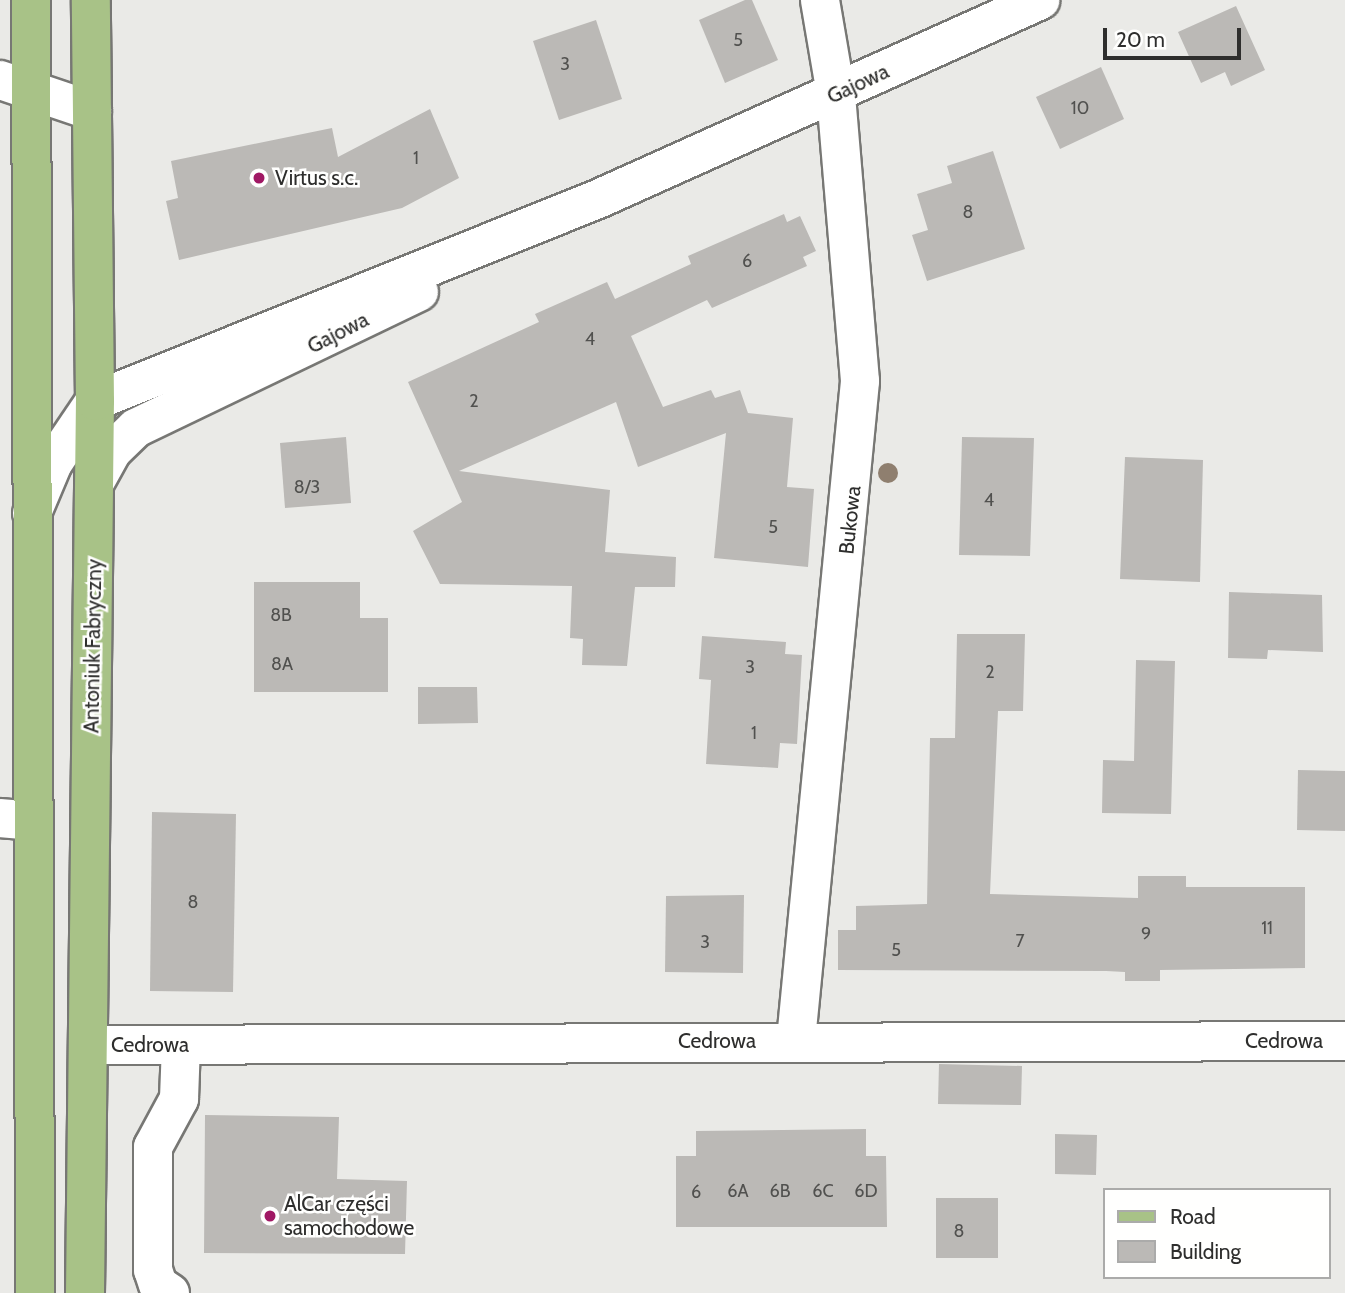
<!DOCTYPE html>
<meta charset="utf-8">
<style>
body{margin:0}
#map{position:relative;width:1345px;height:1293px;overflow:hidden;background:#eaeae7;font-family:Cabin,sans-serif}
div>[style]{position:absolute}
.building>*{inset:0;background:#bbb9b6}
.roads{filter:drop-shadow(2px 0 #777774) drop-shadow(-2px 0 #777774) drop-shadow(0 2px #777774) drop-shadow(0 -2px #777774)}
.minor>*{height:38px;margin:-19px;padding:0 19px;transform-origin:19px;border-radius:19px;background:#fff}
.major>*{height:38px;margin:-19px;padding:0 19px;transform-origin:19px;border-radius:19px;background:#a8c287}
.trees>*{width:20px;height:20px;margin:-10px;border-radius:50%;background:#8f7f6f}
.dots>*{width:19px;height:19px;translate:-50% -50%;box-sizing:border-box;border:4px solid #fffffe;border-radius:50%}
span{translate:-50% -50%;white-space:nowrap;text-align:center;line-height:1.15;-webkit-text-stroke:5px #fffffe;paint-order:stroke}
.number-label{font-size:18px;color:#51514f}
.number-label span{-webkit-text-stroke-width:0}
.street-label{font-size:21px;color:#2e2e2d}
.poi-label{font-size:21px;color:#2e2e2d}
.left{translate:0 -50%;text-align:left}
.legend{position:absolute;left:1103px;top:1188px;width:228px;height:91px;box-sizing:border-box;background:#fffffe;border:2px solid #ababaa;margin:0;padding:9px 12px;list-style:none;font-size:21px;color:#2e2e2d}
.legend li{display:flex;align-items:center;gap:14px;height:35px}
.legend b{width:35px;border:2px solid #ababaa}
.scale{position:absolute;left:1103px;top:28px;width:138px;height:32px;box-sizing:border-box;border:4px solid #2e2e2d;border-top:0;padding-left:9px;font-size:21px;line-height:24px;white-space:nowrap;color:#2e2e2d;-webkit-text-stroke:5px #fffffe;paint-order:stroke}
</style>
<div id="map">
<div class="building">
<div style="clip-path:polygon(745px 0,752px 0,778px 60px,725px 83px,699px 20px)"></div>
<div style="clip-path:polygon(1236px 6px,1265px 70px,1231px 86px,1225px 72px,1201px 83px,1178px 32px)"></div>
<div style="clip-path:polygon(596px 20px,622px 99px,559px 120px,533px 41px)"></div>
<div style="clip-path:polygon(1101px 67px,1124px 119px,1060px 149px,1036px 97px)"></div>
<div style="clip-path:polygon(430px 109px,459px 178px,402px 208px,179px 260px,166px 201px,178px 198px,171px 161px,332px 128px,338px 157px)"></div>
<div style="clip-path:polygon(993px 151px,1025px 249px,927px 281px,912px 235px,928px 230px,917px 194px,952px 183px,947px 166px)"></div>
<div style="clip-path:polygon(784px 214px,787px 222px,800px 216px,816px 251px,803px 257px,807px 266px,712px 308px,707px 300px,631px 336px,663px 407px,711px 390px,715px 398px,740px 390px,748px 413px,793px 418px,787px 487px,814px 489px,808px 567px,714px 558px,726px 433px,638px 467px,616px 402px,459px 471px,610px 490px,605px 552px,676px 557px,675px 587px,635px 587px,627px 666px,582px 665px,583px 639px,570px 638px,572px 586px,440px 584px,413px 531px,462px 502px,408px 382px,539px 322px,535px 314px,607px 282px,615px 299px,691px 264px,688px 256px)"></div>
<div style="clip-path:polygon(346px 437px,351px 503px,285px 508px,280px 443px)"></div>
<div style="clip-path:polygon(962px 437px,1034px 438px,1030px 556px,959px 555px)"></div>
<div style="clip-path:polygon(1125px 457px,1203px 460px,1200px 582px,1120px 579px)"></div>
<div style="clip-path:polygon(254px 582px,360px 582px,360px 618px,388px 618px,388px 692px,254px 692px)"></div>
<div style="clip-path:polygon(1229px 592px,1322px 595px,1323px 652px,1268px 650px,1267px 659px,1228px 658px)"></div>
<div style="clip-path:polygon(957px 634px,1025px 634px,1023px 711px,998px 711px,990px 894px,1138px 898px,1138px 876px,1186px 876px,1186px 887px,1305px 887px,1305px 968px,1160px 970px,1160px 981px,1125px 981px,1125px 972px,1106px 971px,838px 970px,838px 930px,856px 930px,856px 906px,927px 904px,930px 738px,955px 738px)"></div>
<div style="clip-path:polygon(702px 636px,786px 642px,785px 654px,802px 655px,797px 744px,780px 743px,778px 768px,706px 764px,711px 680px,699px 679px)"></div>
<div style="clip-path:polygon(1136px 660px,1175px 661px,1171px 814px,1102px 813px,1103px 760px,1134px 761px)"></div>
<div style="clip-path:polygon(418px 687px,477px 687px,478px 723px,418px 724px)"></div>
<div style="clip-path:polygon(1298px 770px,1345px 771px,1345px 831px,1297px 830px)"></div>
<div style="clip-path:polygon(152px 812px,236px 814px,233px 992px,150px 991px)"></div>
<div style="clip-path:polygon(744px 895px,743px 973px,665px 972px,666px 896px)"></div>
<div style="clip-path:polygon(939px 1064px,1022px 1066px,1021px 1105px,938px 1104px)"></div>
<div style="clip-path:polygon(205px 1115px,339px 1117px,337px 1179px,407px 1181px,405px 1254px,204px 1253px)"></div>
<div style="clip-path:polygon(866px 1129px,866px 1156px,886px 1156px,887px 1227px,676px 1227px,676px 1156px,696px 1156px,696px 1131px)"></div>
<div style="clip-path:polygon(1055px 1134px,1097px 1135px,1096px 1175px,1055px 1174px)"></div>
<div style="clip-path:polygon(936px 1198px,998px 1198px,998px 1258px,936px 1258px)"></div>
</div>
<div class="roads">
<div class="minor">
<div style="left:0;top:80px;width:97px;rotate:18.6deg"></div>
<div style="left:95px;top:482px;width:35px;rotate:-61deg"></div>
<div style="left:112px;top:451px;width:33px;rotate:-44deg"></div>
<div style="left:136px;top:428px;width:314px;rotate:-25.7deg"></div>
<div style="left:32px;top:513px;width:54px;rotate:-67.2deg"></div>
<div style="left:53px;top:463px;width:75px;rotate:-55.9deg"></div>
<div style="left:95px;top:401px;width:542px;rotate:-21.88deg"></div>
<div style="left:598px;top:199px;width:485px;rotate:-24.2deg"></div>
<div style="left:0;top:818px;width:33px;rotate:5deg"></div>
<div style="left:796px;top:1040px;width:662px;rotate:-84.45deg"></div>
<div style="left:860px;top:381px;width:288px;rotate:-94.8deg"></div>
<div style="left:836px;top:94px;width:95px;rotate:-99.7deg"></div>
<div style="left:89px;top:1045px;width:1256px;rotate:-0.18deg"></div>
<div style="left:170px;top:1293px;width:14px;rotate:-146deg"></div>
<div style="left:158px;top:1285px;width:16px;rotate:-108deg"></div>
<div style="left:153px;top:1270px;width:123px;rotate:-90deg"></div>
<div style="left:153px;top:1147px;width:55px;rotate:-61.6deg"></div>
<div style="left:179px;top:1099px;width:54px;rotate:-87.9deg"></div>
</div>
<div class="major">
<div style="left:31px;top:0;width:1293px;rotate:89.82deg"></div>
<div style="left:85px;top:1293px;width:892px;rotate:-89.36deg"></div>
<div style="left:95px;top:401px;width:401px;rotate:-90.6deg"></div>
</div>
</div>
<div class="trees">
<div style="left:888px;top:473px"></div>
</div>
<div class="dots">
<div style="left:259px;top:178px;background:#a01864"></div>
<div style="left:270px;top:1216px;background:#a01864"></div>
</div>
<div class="number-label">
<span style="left:738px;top:40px">5</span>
<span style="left:565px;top:64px">3</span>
<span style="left:1080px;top:108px">10</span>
<span style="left:416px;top:158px">1</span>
<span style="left:968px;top:212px">8</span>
<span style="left:747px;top:261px">6</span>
<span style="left:590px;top:339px">4</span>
<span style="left:474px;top:401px">2</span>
<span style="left:307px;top:487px">8/3</span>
<span style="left:989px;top:500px">4</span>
<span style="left:773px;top:527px">5</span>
<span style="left:281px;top:615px">8B</span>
<span style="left:282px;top:664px">8A</span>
<span style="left:750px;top:667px">3</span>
<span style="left:990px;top:672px">2</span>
<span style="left:754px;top:733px">1</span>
<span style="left:193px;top:902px">8</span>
<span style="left:1267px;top:928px">11</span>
<span style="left:1146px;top:934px">9</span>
<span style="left:1020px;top:941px">7</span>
<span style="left:705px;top:942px">3</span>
<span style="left:896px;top:950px">5</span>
<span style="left:738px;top:1191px">6A</span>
<span style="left:780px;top:1191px">6B</span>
<span style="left:823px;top:1191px">6C</span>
<span style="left:866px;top:1191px">6D</span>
<span style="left:696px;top:1192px">6</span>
<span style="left:959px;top:1231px">8</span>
</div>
<div class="street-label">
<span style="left:858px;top:84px;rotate:-25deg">Gajowa</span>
<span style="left:338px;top:333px;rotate:-27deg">Gajowa</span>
<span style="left:850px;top:520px;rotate:-84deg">Bukowa</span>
<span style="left:93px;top:646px;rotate:-89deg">Antoniuk Fabryczny</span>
<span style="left:717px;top:1041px">Cedrowa</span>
<span style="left:1284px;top:1041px">Cedrowa</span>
<span style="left:150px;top:1045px">Cedrowa</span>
</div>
<div class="poi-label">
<span class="left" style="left:275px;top:178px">Virtus s.c.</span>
<span class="left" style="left:284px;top:1216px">AlCar części<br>samochodowe</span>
</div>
<ul class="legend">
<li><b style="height:9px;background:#a8c287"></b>Road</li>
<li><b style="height:19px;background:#bbb9b6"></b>Building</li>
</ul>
<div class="scale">20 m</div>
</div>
